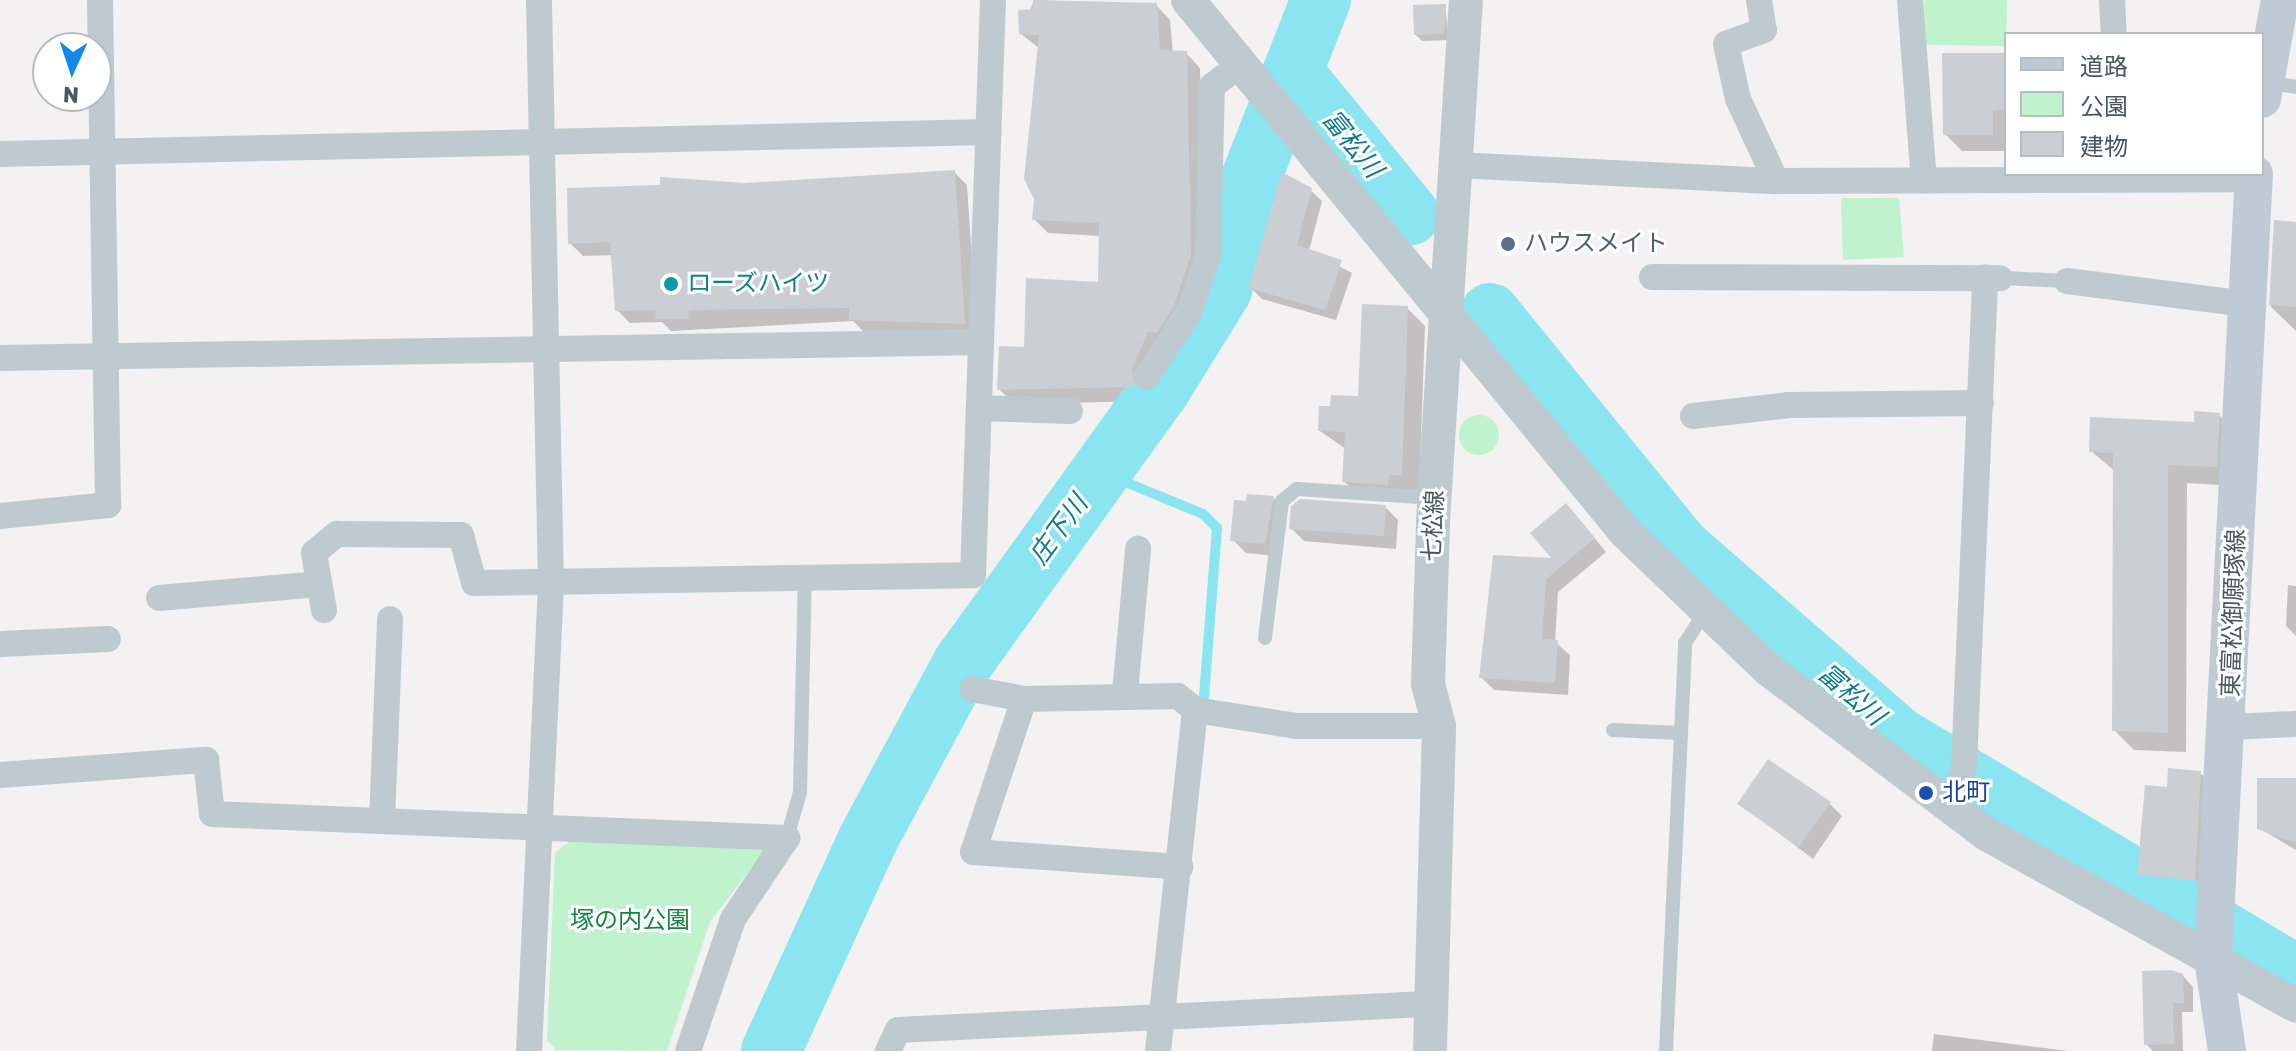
<!DOCTYPE html>
<meta charset="utf-8">
<style>
body{margin:0}
#map{position:relative;width:2296px;height:1051px;overflow:hidden;background:#f3f1f1;font-family:Rubik,"Noto Sans JP",sans-serif}
div>[style]{position:absolute}
.green>*{inset:0;background:#bff2cd}
.round{border-radius:50%}
.shadow>*{inset:0;background:#0003}
.stream>*{height:10px;margin:-5px;padding:0 5px;transform-origin:5px;border-radius:5px;background:#8ae5f0}
.river>*{height:60px;margin:-30px;padding:0 30px;transform-origin:30px;border-radius:30px;background:#8ae5f0}
.building>*{inset:0;background:#cbcfd4}
.service>*{height:14px;margin:-7px;padding:0 7px;transform-origin:7px;border-radius:7px;background:#becad0}
.minor>*{height:26px;margin:-13px;padding:0 13px;transform-origin:13px;border-radius:13px;background:#becad0}
.tertiary>*{height:34px;margin:-17px;padding:0 17px;transform-origin:17px;border-radius:17px;background:#becad0}
.secondary>*{height:38px;margin:-19px;padding:0 19px;transform-origin:19px;border-radius:19px;background:#becbd5}
.dots>*{width:22px;height:22px;translate:-50% -50%;box-sizing:border-box;border:4px solid #fff;border-radius:50%}
span{translate:-50% -50%;white-space:nowrap;text-align:center;line-height:1.15;-webkit-text-stroke:6px #fff;paint-order:stroke}
.service-label{font-size:24px;color:#4e5e75}
.left{translate:0 -50%;text-align:left}
.culture-label{font-size:24px;color:#0d838f}
.street-label{font-size:24px;color:#48575f}
.transit-label{font-size:24px;color:#164399}
.park-label{font-size:24px;color:#148642}
.water-label{font-size:26px;color:#0a7c8b;font-style:italic}
.legend{position:absolute;left:2004px;top:32px;width:260px;height:144px;box-sizing:border-box;background:#fff;border:2px solid #b6bcbf;margin:0;padding:10px 14px;list-style:none;font-size:24px;color:#48575f}
.legend li{display:flex;align-items:center;gap:16px;height:40px}
.legend b{width:40px;border:2px solid #b6bcbf}
.north{position:absolute;left:32px;top:32px;width:80px;height:80px;box-sizing:border-box;background:#fff;border:2px solid #b6bcbf;border-radius:50%;rotate:183deg;font-size:22px;font-weight:700;line-height:32px;text-align:center;color:#48575f}
.north::after{content:'';display:block;margin:auto;width:28px;height:36px;background:#1287ec;clip-path:polygon(50% 0,100% 100%,50% 72%,0 100%)}
</style>
<div id="map">
<div class="green">
<div style="clip-path:polygon(1924px 0,2007px 0,2006px 46px,1925px 45px)"></div>
<div style="clip-path:polygon(1841px 198px,1899px 198px,1904px 257px,1843px 260px)"></div>
<div class="round" style="left:1459px;top:415px;width:40px;height:40px"></div>
<div style="clip-path:polygon(570px 841px,765px 850px,710px 922px,667px 1051px,556px 1050px,547px 1040px,555px 853px)"></div>
</div>
<div class="shadow">
<div style="clip-path:polygon(1034px 0,1156px 5px,1170px 20px,1173px 53px,1186px 53px,1200px 68px,1205px 271px,1146px 384px,1148px 401px,1014px 404px,999px 389px,1026px 349px,1100px 284px,1101px 236px,1048px 233px,1034px 219px,1039px 48px,1021px 34px)"></div>
<div style="clip-path:polygon(1445px 6px,1449px 40px,1422px 41px,1416px 35px)"></div>
<div style="clip-path:polygon(2006px 55px,2006px 151px,1962px 151px,1945px 134px)"></div>
<div style="clip-path:polygon(954px 172px,967px 185px,977px 336px,864px 332px,853px 321px,671px 331px,662px 322px,630px 323px,617px 310px,613px 255px,583px 256px,570px 243px,745px 185px)"></div>
<div style="clip-path:polygon(1310px 190px,1322px 201px,1309px 251px,1352px 273px,1336px 320px,1262px 299px,1250px 287px)"></div>
<div style="clip-path:polygon(2275px 223px,2296px 225px,2296px 331px,2271px 307px)"></div>
<div style="clip-path:polygon(1407px 308px,1425px 326px,1419px 492px,1362px 499px,1344px 481px,1346px 449px,1320px 431px,1332px 408px,1360px 398px)"></div>
<div style="clip-path:polygon(2219px 415px,2238px 434px,2235px 486px,2187px 483px,2186px 752px,2134px 750px,2114px 730px,2115px 471px,2091px 451px)"></div>
<div style="clip-path:polygon(1273px 498px,1286px 511px,1278px 556px,1246px 553px,1233px 540px)"></div>
<div style="clip-path:polygon(1385px 507px,1398px 520px,1396px 549px,1304px 541px,1291px 528px)"></div>
<div style="clip-path:polygon(1579px 519px,1606px 552px,1558px 592px,1555px 642px,1570px 655px,1568px 695px,1494px 690px,1481px 677px)"></div>
<div style="clip-path:polygon(2288px 585px,2296px 586px,2296px 636px,2286px 626px)"></div>
<div style="clip-path:polygon(2200px 773px,2213px 786px,2207px 892px,2152px 888px,2139px 875px,2168px 789px)"></div>
<div style="clip-path:polygon(2296px 780px,2296px 850px,2259px 828px)"></div>
<div style="clip-path:polygon(1739px 803px,1830px 804px,1842px 816px,1813px 859px)"></div>
<div style="clip-path:polygon(2183px 976px,2193px 987px,2193px 1012px,2182px 1012px,2183px 1051px,2153px 1051px,2146px 1044px)"></div>
<div style="clip-path:polygon(1934px 1034px,2068px 1051px,1932px 1051px)"></div>
</div>
<div class="stream">
<div style="left:1101px;top:472px;width:110px;rotate:22.4deg"></div>
<div style="left:1203px;top:514px;width:20px;rotate:45deg"></div>
<div style="left:1217px;top:528px;width:184px;rotate:94.4deg"></div>
</div>
<div class="river">
<div style="left:1293px;top:72px;width:185px;rotate:50.7deg"></div>
<div style="left:1490px;top:313px;width:301px;rotate:50.9deg"></div>
<div style="left:1680px;top:547px;width:291px;rotate:41deg"></div>
<div style="left:1900px;top:738px;width:462px;rotate:30.9deg"></div>
<div style="left:771px;top:1051px;width:231px;rotate:-65.4deg"></div>
<div style="left:867px;top:841px;width:202px;rotate:-61.7deg"></div>
<div style="left:963px;top:663px;width:337px;rotate:-54.2deg"></div>
<div style="left:1160px;top:390px;width:118px;rotate:-58.2deg"></div>
<div style="left:1222px;top:290px;width:97px;rotate:-76.8deg"></div>
<div style="left:1244px;top:196px;width:211px;rotate:-68.6deg"></div>
</div>
<div class="building">
<div style="clip-path:polygon(1033px 0,1157px 3px,1160px 50px,1187px 51px,1191px 255px,1174px 306px,1157px 333px,1148px 332px,1132px 369px,1134px 387px,997px 390px,999px 346px,1024px 347px,1026px 278px,1098px 282px,1099px 223px,1032px 220px,1034px 199px,1024px 179px,1039px 35px,1019px 34px,1018px 10px,1033px 9px)"></div>
<div style="clip-path:polygon(1446px 4px,1444px 34px,1414px 35px,1413px 5px)"></div>
<div style="clip-path:polygon(1942px 53px,2006px 53px,2006px 110px,1993px 110px,1993px 135px,1943px 135px)"></div>
<div style="clip-path:polygon(955px 170px,965px 324px,849px 320px,849px 308px,689px 310px,688px 319px,656px 319px,655px 310px,615px 311px,610px 242px,568px 244px,567px 188px,660px 185px,660px 177px,745px 183px)"></div>
<div style="clip-path:polygon(1282px 172px,1312px 188px,1297px 245px,1342px 260px,1325px 310px,1248px 288px)"></div>
<div style="clip-path:polygon(2274px 220px,2296px 222px,2296px 307px,2269px 305px)"></div>
<div style="clip-path:polygon(1362px 304px,1408px 306px,1402px 475px,1389px 475px,1388px 485px,1342px 482px,1345px 432px,1318px 431px,1319px 406px,1330px 406px,1331px 395px,1358px 396px)"></div>
<div style="clip-path:polygon(2194px 411px,2220px 413px,2217px 467px,2168px 465px,2168px 733px,2112px 731px,2113px 453px,2089px 452px,2090px 417px,2194px 422px)"></div>
<div style="clip-path:polygon(1247px 494px,1274px 496px,1265px 544px,1230px 541px,1234px 500px,1246px 501px)"></div>
<div style="clip-path:polygon(1300px 499px,1386px 505px,1384px 536px,1289px 529px,1291px 506px)"></div>
<div style="clip-path:polygon(1566px 503px,1595px 538px,1546px 579px,1542px 639px,1558px 640px,1555px 683px,1479px 678px,1493px 555px,1551px 558px,1530px 533px)"></div>
<div style="clip-path:polygon(1768px 759px,1831px 802px,1799px 847px,1737px 804px)"></div>
<div style="clip-path:polygon(2168px 768px,2201px 771px,2195px 880px,2137px 875px,2145px 785px,2167px 787px)"></div>
<div style="clip-path:polygon(2257px 778px,2296px 778px,2296px 843px,2257px 829px)"></div>
<div style="clip-path:polygon(2171px 970px,2183px 974px,2184px 1003px,2173px 1003px,2174px 1044px,2144px 1045px,2142px 971px)"></div>
</div>
<div class="service">
<div style="left:2265px;top:82px;width:31px;rotate:9deg"></div>
<div style="left:2003px;top:278px;width:64px;rotate:2.7deg"></div>
<div style="left:1265px;top:638px;width:138px;rotate:-82.9deg"></div>
<div style="left:1282px;top:501px;width:19px;rotate:-39deg"></div>
<div style="left:1297px;top:489px;width:138px;rotate:3.7deg"></div>
<div style="left:1613px;top:730px;width:67px;rotate:2.6deg"></div>
<div style="left:787px;top:838px;width:48px;rotate:-74.2deg"></div>
<div style="left:800px;top:792px;width:214px;rotate:-88.7deg"></div>
<div style="left:1666px;top:1051px;width:408px;rotate:-87.3deg"></div>
<div style="left:1685px;top:643px;width:37px;rotate:-57deg"></div>
</div>
<div class="minor">
<div style="left:1759px;top:0;width:30px;rotate:81deg"></div>
<div style="left:1764px;top:30px;width:40px;rotate:159.8deg"></div>
<div style="left:1726px;top:44px;width:56px;rotate:77.7deg"></div>
<div style="left:1738px;top:99px;width:90px;rotate:65.1deg"></div>
<div style="left:1910px;top:0;width:181px;rotate:85.6deg"></div>
<div style="left:2112px;top:0;width:34px;rotate:87deg"></div>
<div style="left:0;top:154px;width:989px;rotate:-1.27deg"></div>
<div style="left:1456px;top:165px;width:320px;rotate:2.9deg"></div>
<div style="left:1776px;top:181px;width:478px;rotate:-0.2deg"></div>
<div style="left:1652px;top:277px;width:348px;rotate:0.2deg"></div>
<div style="left:2067px;top:281px;width:181px;rotate:7.3deg"></div>
<div style="left:0;top:358px;width:981px;rotate:-0.93deg"></div>
<div style="left:1146px;top:377px;width:77px;rotate:-56.1deg"></div>
<div style="left:1189px;top:313px;width:60px;rotate:-71.6deg"></div>
<div style="left:1208px;top:256px;width:170px;rotate:-88.7deg"></div>
<div style="left:1212px;top:86px;width:38px;rotate:-37deg"></div>
<div style="left:979px;top:408px;width:91px;rotate:1.9deg"></div>
<div style="left:1693px;top:416px;width:97px;rotate:-6.5deg"></div>
<div style="left:1789px;top:405px;width:192px;rotate:-0.6deg"></div>
<div style="left:0;top:516px;width:109px;rotate:-5.8deg"></div>
<div style="left:108px;top:505px;width:505px;rotate:-90.91deg"></div>
<div style="left:159px;top:598px;width:161px;rotate:-5deg"></div>
<div style="left:324px;top:610px;width:58px;rotate:-100deg"></div>
<div style="left:314px;top:553px;width:30px;rotate:-40deg"></div>
<div style="left:337px;top:534px;width:124px;rotate:0.5deg"></div>
<div style="left:461px;top:535px;width:50px;rotate:74.8deg"></div>
<div style="left:474px;top:583px;width:499px;rotate:-0.9deg"></div>
<div style="left:973px;top:575px;width:575px;rotate:-88.01deg"></div>
<div style="left:0;top:644px;width:108px;rotate:-2.7deg"></div>
<div style="left:972px;top:689px;width:53px;rotate:10.9deg"></div>
<div style="left:1024px;top:699px;width:161px;rotate:108.4deg"></div>
<div style="left:973px;top:852px;width:208px;rotate:4.1deg"></div>
<div style="left:1125px;top:693px;width:145px;rotate:-84.8deg"></div>
<div style="left:1024px;top:699px;width:154px;rotate:-1.1deg"></div>
<div style="left:1178px;top:696px;width:22px;rotate:39deg"></div>
<div style="left:1195px;top:710px;width:102px;rotate:9deg"></div>
<div style="left:1296px;top:726px;width:143px"></div>
<div style="left:2229px;top:727px;width:67px;rotate:-2.6deg"></div>
<div style="left:0;top:775px;width:207px;rotate:-4.2deg"></div>
<div style="left:206px;top:760px;width:54px;rotate:83.7deg"></div>
<div style="left:212px;top:814px;width:576px;rotate:2.39deg"></div>
<div style="left:787px;top:838px;width:97px;rotate:123.7deg"></div>
<div style="left:733px;top:919px;width:139px;rotate:108.8deg"></div>
<div style="left:1950px;top:810px;width:47px;rotate:-72.7deg"></div>
<div style="left:1964px;top:765px;width:488px;rotate:-87.5deg"></div>
<div style="left:382px;top:821px;width:202px;rotate:-87.7deg"></div>
<div style="left:529px;top:1051px;width:468px;rotate:-87.3deg"></div>
<div style="left:551px;top:584px;width:584px;rotate:-91.18deg"></div>
<div style="left:888px;top:1051px;width:23px;rotate:-65deg"></div>
<div style="left:898px;top:1030px;width:529px;rotate:-2.82deg"></div>
<div style="left:1158px;top:1051px;width:343px;rotate:-83.8deg"></div>
</div>
<div class="tertiary">
<div style="left:1188px;top:0;width:690px;rotate:50.59deg"></div>
<div style="left:1626px;top:533px;width:198px;rotate:43.8deg"></div>
<div style="left:1769px;top:670px;width:274px;rotate:37deg"></div>
<div style="left:1988px;top:835px;width:352px;rotate:29deg"></div>
<div style="left:1430px;top:1051px;width:325px;rotate:-88.4deg"></div>
<div style="left:1439px;top:726px;width:43px;rotate:-104.7deg"></div>
<div style="left:1428px;top:684px;width:163px;rotate:-88.2deg"></div>
<div style="left:1433px;top:521px;width:522px;rotate:-86.38deg"></div>
</div>
<div class="secondary">
<div style="left:2262px;top:99px;width:101px;rotate:-79.7deg"></div>
<div style="left:2227px;top:1051px;width:94px;rotate:-98.6deg"></div>
<div style="left:2213px;top:958px;width:785px;rotate:-87.01deg"></div>
</div>
<div class="dots">
<div style="left:1508px;top:244px;background:#5c6f8a"></div>
<div style="left:671px;top:284px;background:#0f9aa8"></div>
<div style="left:1926px;top:793px;background:#1a4fb4"></div>
</div>
<div class="service-label">
<span class="left" style="left:1524px;top:244px">ハウスメイト</span>
</div>
<div class="culture-label">
<span class="left" style="left:687px;top:284px">ローズハイツ</span>
</div>
<div class="street-label">
<span style="left:1434px;top:526px;rotate:-87deg">七松線</span>
<span style="left:2234px;top:613px;rotate:-88deg">東富松御願塚線</span>
</div>
<div class="transit-label">
<span class="left" style="left:1942px;top:793px">北町</span>
</div>
<div class="park-label">
<span style="left:630px;top:921px">塚の内公園</span>
</div>
<div class="water-label">
<span style="left:1352px;top:144px;rotate:51deg">富松川</span>
<span style="left:1059px;top:530px;rotate:-54deg">庄下川</span>
<span style="left:1851px;top:695px;rotate:41deg">富松川</span>
</div>
<ul class="legend">
<li><b style="height:10px;background:#becbd5"></b>道路</li>
<li><b style="height:22px;background:#bff2cd"></b>公園</li>
<li><b style="height:22px;background:#cbcfd4"></b>建物</li>
</ul>
<div class="north">N</div>
</div>
